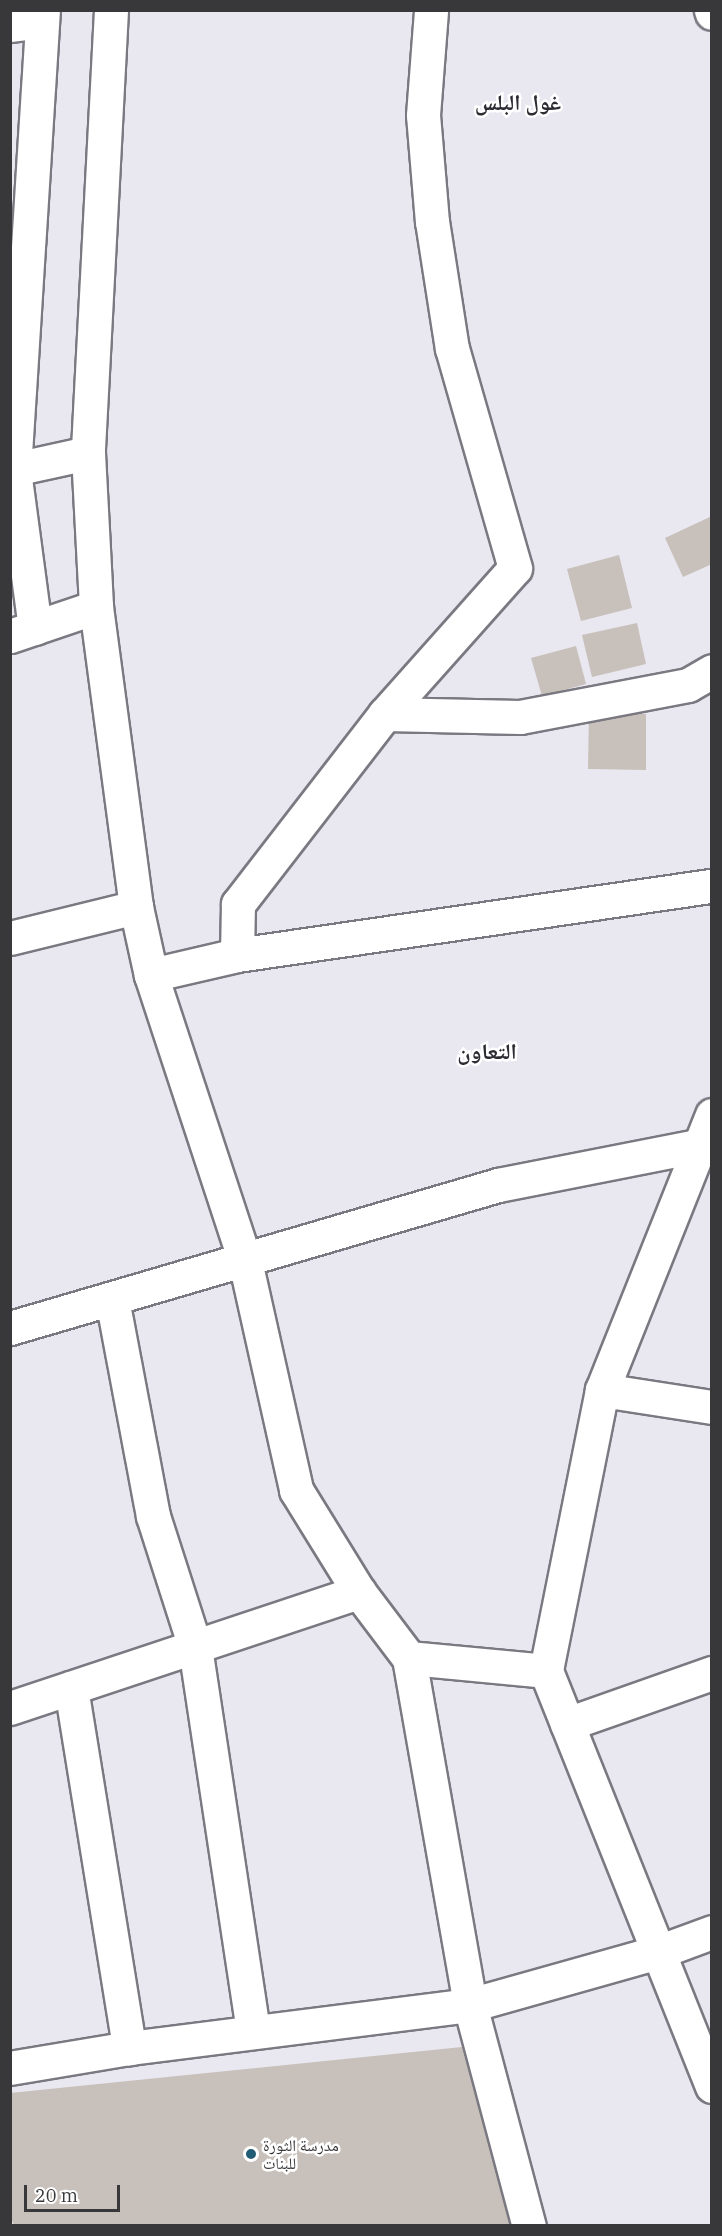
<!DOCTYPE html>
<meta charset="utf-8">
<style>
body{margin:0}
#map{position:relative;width:722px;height:2236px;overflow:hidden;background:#e9e7f0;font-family:"IBM Plex Serif","Noto Naskh Arabic",serif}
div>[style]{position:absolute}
.building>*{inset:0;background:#c8c0ba}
.roads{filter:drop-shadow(2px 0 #7a7880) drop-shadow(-2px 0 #7a7880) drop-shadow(0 2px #7a7880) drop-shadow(0 -2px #7a7880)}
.minor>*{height:33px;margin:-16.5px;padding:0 16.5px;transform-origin:16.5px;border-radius:16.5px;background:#fff}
.dots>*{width:16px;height:16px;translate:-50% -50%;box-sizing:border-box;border:3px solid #fff;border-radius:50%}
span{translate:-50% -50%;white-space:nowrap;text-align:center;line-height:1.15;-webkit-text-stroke:5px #fff;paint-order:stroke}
.poi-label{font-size:16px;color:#38383b}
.left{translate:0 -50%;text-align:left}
.district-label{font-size:22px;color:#2d2c33;font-weight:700}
.frame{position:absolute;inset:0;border:12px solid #38383b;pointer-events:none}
.scale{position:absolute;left:24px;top:2185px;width:96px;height:27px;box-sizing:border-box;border:3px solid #38383b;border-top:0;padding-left:8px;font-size:18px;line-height:21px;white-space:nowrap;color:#38383b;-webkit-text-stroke:4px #fff;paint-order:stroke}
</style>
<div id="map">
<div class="building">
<div style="clip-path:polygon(712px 516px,712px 564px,683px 577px,665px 538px)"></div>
<div style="clip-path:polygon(619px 555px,632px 608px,581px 621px,567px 569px)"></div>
<div style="clip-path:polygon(637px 623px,646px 664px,592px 677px,582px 635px)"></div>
<div style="clip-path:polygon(576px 646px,586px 684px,542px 696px,531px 658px)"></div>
<div style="clip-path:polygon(589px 714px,646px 714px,646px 770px,588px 769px)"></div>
<div style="clip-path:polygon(462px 2047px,511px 2226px,14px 2226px,10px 2215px,10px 2093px)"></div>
</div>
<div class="roads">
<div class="minor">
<div style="left:111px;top:10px;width:444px;rotate:93deg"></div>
<div style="left:88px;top:453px;width:154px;rotate:87deg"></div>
<div style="left:96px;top:607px;width:303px;rotate:82.4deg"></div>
<div style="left:136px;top:907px;width:70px;rotate:77.6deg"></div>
<div style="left:151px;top:975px;width:301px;rotate:71.8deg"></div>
<div style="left:245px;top:1261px;width:235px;rotate:77.4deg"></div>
<div style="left:296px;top:1490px;width:120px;rotate:58.3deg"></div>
<div style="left:359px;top:1592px;width:83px;rotate:52.9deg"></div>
<div style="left:409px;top:1658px;width:138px;rotate:5.4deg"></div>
<div style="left:711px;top:10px;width:3px;rotate:72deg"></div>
<div style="left:10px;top:25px;width:31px;rotate:-7deg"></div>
<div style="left:10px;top:470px;width:80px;rotate:-12.3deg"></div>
<div style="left:35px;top:628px;width:159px;rotate:-97.6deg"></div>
<div style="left:14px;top:470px;width:461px;rotate:-86.4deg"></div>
<div style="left:10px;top:636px;width:91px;rotate:-18.6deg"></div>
<div style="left:385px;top:714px;width:135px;rotate:1.3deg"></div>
<div style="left:520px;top:717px;width:171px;rotate:-10.8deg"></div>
<div style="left:688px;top:685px;width:28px;rotate:-30deg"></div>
<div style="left:10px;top:938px;width:130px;rotate:-13.8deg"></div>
<div style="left:237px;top:955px;width:51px;rotate:-88.9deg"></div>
<div style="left:238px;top:904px;width:240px;rotate:-52.3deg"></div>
<div style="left:385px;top:714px;width:195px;rotate:-48.3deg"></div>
<div style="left:515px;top:568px;width:228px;rotate:-106deg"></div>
<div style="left:452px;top:349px;width:129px;rotate:-98.9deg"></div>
<div style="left:432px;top:222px;width:107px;rotate:-94.8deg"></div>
<div style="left:423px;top:115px;width:105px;rotate:-85.6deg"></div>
<div style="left:151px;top:975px;width:88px;rotate:-13.1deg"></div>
<div style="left:237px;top:955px;width:480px;rotate:-8.3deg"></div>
<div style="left:712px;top:1115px;width:296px;rotate:111.8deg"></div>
<div style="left:602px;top:1390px;width:287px;rotate:101.3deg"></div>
<div style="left:546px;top:1671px;width:447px;rotate:68.2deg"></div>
<div style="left:112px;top:1299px;width:221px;rotate:79.3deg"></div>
<div style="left:153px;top:1516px;width:138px;rotate:72.2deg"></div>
<div style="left:195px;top:1647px;width:389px;rotate:81.4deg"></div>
<div style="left:10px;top:1328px;width:509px;rotate:-16.33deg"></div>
<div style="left:498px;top:1185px;width:203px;rotate:-11.1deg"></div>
<div style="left:697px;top:1146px;width:16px;rotate:-43deg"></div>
<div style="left:602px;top:1390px;width:111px;rotate:8.8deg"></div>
<div style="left:409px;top:1658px;width:352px;rotate:80deg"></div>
<div style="left:470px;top:2005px;width:229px;rotate:75.1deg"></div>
<div style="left:71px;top:1688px;width:365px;rotate:80.8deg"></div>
<div style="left:10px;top:1708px;width:368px;rotate:-18.4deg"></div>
<div style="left:567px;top:1724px;width:154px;rotate:-19.4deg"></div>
<div style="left:10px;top:2068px;width:121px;rotate:-9.5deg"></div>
<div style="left:129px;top:2048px;width:344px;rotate:-7.2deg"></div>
<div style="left:470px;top:2005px;width:195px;rotate:-15.7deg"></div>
<div style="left:658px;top:1952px;width:58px;rotate:-20.3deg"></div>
</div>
</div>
<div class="dots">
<div style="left:251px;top:2154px;background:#205d74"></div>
</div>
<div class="poi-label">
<span class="left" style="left:263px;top:2154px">مدرسة الثورة<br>للبنات</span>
</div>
<div class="district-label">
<span style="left:518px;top:102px">غول البلس</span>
<span style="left:487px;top:1051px">التعاون</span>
</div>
<div class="frame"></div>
<div class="scale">20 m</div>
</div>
